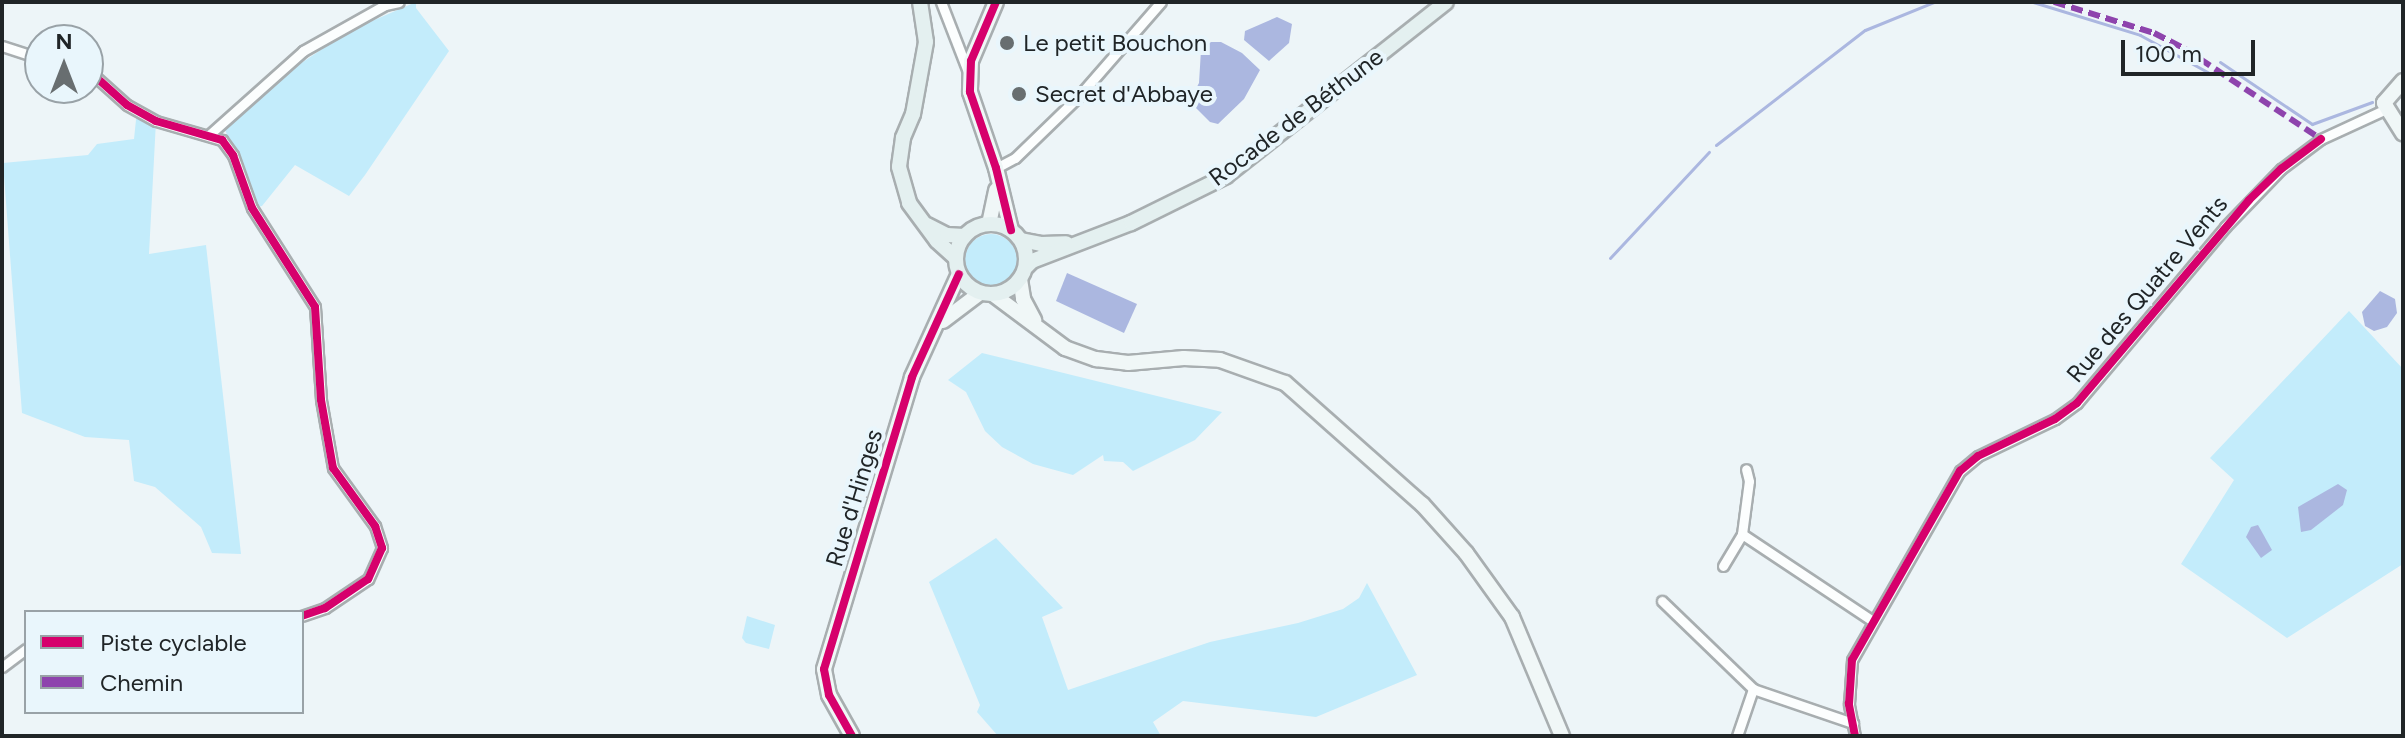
<!DOCTYPE html>
<meta charset="utf-8">
<style>
body{margin:0}
#map{position:relative;width:2405px;height:738px;overflow:hidden;background:#edf5f8;font-family:Figtree,sans-serif}
div>[style]{position:absolute}
.green>*{inset:0;background:#c3ecfb}
.round{border-radius:50%}
.water>*{inset:0;background:#abb7e0}
.stream>*{height:3px;margin:-1.5px;padding:0 1.5px;transform-origin:1.5px;border-radius:1.5px;background:#abb7e0}
.roads{filter:drop-shadow(2px 0 #a8aeb0) drop-shadow(-2px 0 #a8aeb0) drop-shadow(0 2px #a8aeb0) drop-shadow(0 -2px #a8aeb0)}
.street>*{height:9px;margin:-4.5px;padding:0 4.5px;transform-origin:4.5px;border-radius:4.5px;background:#fcfefe}
.secondary>*{height:14px;margin:-7px;padding:0 7px;transform-origin:7px;border-radius:7px;background:#f0f7f7}
.primary>*{height:14px;margin:-7px;padding:0 7px;transform-origin:7px;border-radius:7px;background:#e4f0f0}
.primary>.ring{margin:-7px;padding:0;box-sizing:content-box;background:none;border:14px solid #e4f0f0;border-radius:50%}
.quiet>*{height:6px;margin-top:-3px;transform-origin:0;background:repeating-linear-gradient(90deg,#8e44ad 0 12px,transparent 0 18px)}
.cycleway>*{height:8px;margin:-4px;padding:0 4px;transform-origin:4px;border-radius:4px;background:#d6006c}
.dots>*{width:22px;height:22px;translate:-50% -50%;box-sizing:border-box;border:4px solid #e9f6fc;border-radius:50%}
span{translate:-50% -50%;white-space:nowrap;text-align:center;line-height:1.15;-webkit-text-stroke:8px #e9f6fc;paint-order:stroke}
.poi-label{font-size:24px;color:#202527}
.left{translate:0 -50%;text-align:left}
.street-label{font-size:24px;color:#202527}
.frame{position:absolute;inset:0;border:4px solid #202527;pointer-events:none}
.legend{position:absolute;left:24px;top:610px;width:280px;height:104px;box-sizing:border-box;background:#e9f6fc;border:2px solid #99a2a7;margin:0;padding:10px 14px;list-style:none;font-size:24px;color:#202527}
.legend li{display:flex;align-items:center;gap:16px;height:40px}
.legend b{width:40px;border:2px solid #99a2a7}
.north{position:absolute;left:24px;top:24px;width:80px;height:80px;box-sizing:border-box;background:#e9f6fc;border:2px solid #99a2a7;border-radius:50%;rotate:0deg;font-size:22px;font-weight:700;line-height:32px;text-align:center;color:#202527}
.north::after{content:'';display:block;margin:auto;width:28px;height:36px;background:#686e70;clip-path:polygon(50% 0,100% 100%,50% 72%,0 100%)}
.scale{position:absolute;left:2121px;top:40px;width:134px;height:36px;box-sizing:border-box;border:4px solid #202527;border-top:0;padding-left:10px;font-size:24px;line-height:28px;white-space:nowrap;color:#202527;-webkit-text-stroke:6px #e9f6fc;paint-order:stroke}
</style>
<div id="map">
<div class="green">
<div style="clip-path:polygon(416px 2px,416px 8px,449px 51px,365px 175px,349px 196px,295px 165px,262px 206px,257px 207px,223px 125px,276px 80px,349px 31px)"></div>
<div style="clip-path:polygon(137px 110px,156px 121px,149px 254px,206px 245px,241px 554px,212px 553px,201px 527px,155px 487px,134px 481px,129px 440px,85px 437px,22px 413px,3px 163px,88px 155px,97px 144px,134px 139px)"></div>
<div class="round" style="left:965px;top:234px;width:52px;height:52px"></div>
<div style="clip-path:polygon(evenodd,2349px 311px,2403px 369px,2403px 564px,2287px 638px,2181px 564px,2234px 480px,2210px 458px,2349px 311px,2335px 487px,2343px 505px,2298px 507px,2314px 501px,2335px 487px)"></div>
<div style="clip-path:polygon(982px 353px,1222px 412px,1195px 440px,1133px 471px,1123px 462px,1104px 461px,1103px 455px,1073px 475px,1033px 464px,1002px 447px,985px 431px,966px 392px,948px 380px)"></div>
<div style="clip-path:polygon(996px 538px,1063px 608px,1042px 617px,1068px 690px,1210px 642px,1298px 623px,1343px 609px,1359px 598px,1367px 583px,1417px 675px,1316px 717px,1183px 701px,1153px 722px,1161px 736px,998px 736px,977px 712px,980px 705px,929px 582px)"></div>
<div style="clip-path:polygon(747px 616px,775px 625px,769px 649px,746px 643px,742px 638px)"></div>
</div>
<div class="water">
<div style="clip-path:polygon(1277px 17px,1292px 24px,1289px 43px,1269px 61px,1244px 40px,1245px 31px)"></div>
<div style="clip-path:polygon(1211px 42px,1221px 42px,1242px 53px,1260px 70px,1244px 99px,1218px 124px,1210px 122px,1194px 106px,1191px 98px,1199px 83px,1201px 50px)"></div>
<div style="clip-path:polygon(1067px 273px,1137px 304px,1124px 333px,1056px 301px)"></div>
<div style="clip-path:polygon(2380px 291px,2395px 299px,2397px 313px,2387px 327px,2374px 331px,2365px 326px,2362px 312px)"></div>
<div style="clip-path:polygon(2338px 484px,2347px 490px,2343px 505px,2311px 530px,2301px 532px,2298px 507px)"></div>
<div style="clip-path:polygon(2258px 525px,2272px 550px,2261px 558px,2246px 537px,2251px 527px)"></div>
</div>
<div class="stream">
<div style="left:2033px;top:2px;width:112px;rotate:17.1deg"></div>
<div style="left:2140px;top:35px;width:79px;rotate:28.8deg"></div>
<div style="left:2220px;top:62px;width:111px;rotate:34deg"></div>
<div style="left:2312px;top:124px;width:64px;rotate:-20.1deg"></div>
<div style="left:1716px;top:145px;width:188px;rotate:-37.7deg"></div>
<div style="left:1865px;top:30px;width:74px;rotate:-22.1deg"></div>
<div style="left:1610px;top:258px;width:145px;rotate:-47deg"></div>
</div>
<div class="roads">
<div class="street">
<div style="left:941px;top:2px;width:72px;rotate:68.8deg"></div>
<div style="left:2px;top:46px;width:40px;rotate:18deg"></div>
<div style="left:88px;top:70px;width:52px;rotate:41.9deg"></div>
<div style="left:127px;top:105px;width:33px;rotate:29deg"></div>
<div style="left:156px;top:121px;width:69px;rotate:16.1deg"></div>
<div style="left:222px;top:140px;width:19px;rotate:54deg"></div>
<div style="left:233px;top:155px;width:56px;rotate:70.3deg"></div>
<div style="left:252px;top:208px;width:117px;rotate:57.5deg"></div>
<div style="left:315px;top:307px;width:93px;rotate:86.3deg"></div>
<div style="left:321px;top:400px;width:69px;rotate:80deg"></div>
<div style="left:333px;top:468px;width:72px;rotate:54.1deg"></div>
<div style="left:375px;top:526px;width:23px;rotate:72deg"></div>
<div style="left:382px;top:548px;width:34px;rotate:114deg"></div>
<div style="left:368px;top:579px;width:52px;rotate:146deg"></div>
<div style="left:325px;top:608px;width:24px;rotate:161deg"></div>
<div style="left:210px;top:134px;width:125px;rotate:-41.7deg"></div>
<div style="left:303px;top:51px;width:94px;rotate:-29.3deg"></div>
<div style="left:385px;top:5px;width:14px;rotate:-12deg"></div>
<div style="left:996px;top:168px;width:21px;rotate:-28deg"></div>
<div style="left:1015px;top:158px;width:88px;rotate:-44.1deg"></div>
<div style="left:1078px;top:97px;width:126px;rotate:-48.9deg"></div>
<div style="left:1742px;top:534px;width:157px;rotate:33.6deg"></div>
<div style="left:1723px;top:566px;width:37px;rotate:-59deg"></div>
<div style="left:1742px;top:534px;width:53px;rotate:-82.5deg"></div>
<div style="left:1749px;top:481px;width:12px;rotate:-104deg"></div>
<div style="left:1662px;top:601px;width:127px;rotate:44deg"></div>
<div style="left:1753px;top:689px;width:106px;rotate:18.8deg"></div>
<div style="left:2px;top:667px;width:30px;rotate:-37deg"></div>
<div style="left:1737px;top:736px;width:50px;rotate:-71.2deg"></div>
<div style="left:1855px;top:736px;width:33px;rotate:-101deg"></div>
<div style="left:1849px;top:704px;width:44px;rotate:-86.1deg"></div>
<div style="left:1852px;top:660px;width:218px;rotate:-60.3deg"></div>
<div style="left:1960px;top:471px;width:23px;rotate:-40deg"></div>
<div style="left:1978px;top:456px;width:85px;rotate:-25.7deg"></div>
<div style="left:2055px;top:419px;width:27px;rotate:-36deg"></div>
<div style="left:2077px;top:403px;width:230px;rotate:-49.9deg"></div>
<div style="left:2225px;top:227px;width:81px;rotate:-46deg"></div>
<div style="left:2281px;top:169px;width:50px;rotate:-36.9deg"></div>
<div style="left:2321px;top:139px;width:72px;rotate:-24.8deg"></div>
</div>
<div class="secondary">
<div style="left:996px;top:2px;width:64px;rotate:113deg"></div>
<div style="left:971px;top:61px;width:31px;rotate:92deg"></div>
<div style="left:970px;top:92px;width:80px;rotate:71.1deg"></div>
<div style="left:996px;top:168px;width:64px;rotate:76.4deg"></div>
<div style="left:2403px;top:81px;width:29px;rotate:131deg"></div>
<div style="left:2384px;top:103px;width:36px;rotate:58deg"></div>
<div style="left:989px;top:224px;width:35px;rotate:-78deg"></div>
<div style="left:1020px;top:279px;width:20px;rotate:81deg"></div>
<div style="left:1023px;top:299px;width:24px;rotate:62deg"></div>
<div style="left:994px;top:295px;width:89px;rotate:36.7deg"></div>
<div style="left:1065px;top:348px;width:33px;rotate:20deg"></div>
<div style="left:1096px;top:359px;width:32px;rotate:7deg"></div>
<div style="left:1128px;top:363px;width:56px;rotate:-5.1deg"></div>
<div style="left:1184px;top:358px;width:36px;rotate:3deg"></div>
<div style="left:1220px;top:360px;width:69px;rotate:19.5deg"></div>
<div style="left:1285px;top:383px;width:183px;rotate:41.5deg"></div>
<div style="left:1422px;top:504px;width:66px;rotate:48.1deg"></div>
<div style="left:1466px;top:553px;width:79px;rotate:54.3deg"></div>
<div style="left:1512px;top:617px;width:129px;rotate:67.2deg"></div>
<div style="left:943px;top:321px;width:46px;rotate:-37.1deg"></div>
<div style="left:852px;top:736px;width:47px;rotate:-119.3deg"></div>
<div style="left:829px;top:695px;width:26px;rotate:-101deg"></div>
<div style="left:824px;top:669px;width:305px;rotate:-73.2deg"></div>
<div style="left:912px;top:377px;width:113px;rotate:-65.5deg"></div>
</div>
<div class="primary">
<div style="left:920px;top:2px;width:40px;rotate:81.5deg"></div>
<div style="left:926px;top:42px;width:73px;rotate:100.2deg"></div>
<div style="left:913px;top:114px;width:26px;rotate:113deg"></div>
<div style="left:903px;top:138px;width:29px;rotate:98deg"></div>
<div style="left:899px;top:167px;width:37px;rotate:74deg"></div>
<div style="left:909px;top:203px;width:47px;rotate:53.6deg"></div>
<div style="left:937px;top:241px;width:25px;rotate:42deg"></div>
<div class="ring" style="left:956px;top:224px;width:56px;height:56px"></div>
<div style="left:927px;top:225px;width:22px;rotate:27deg"></div>
<div style="left:947px;top:235px;width:17px;rotate:3deg"></div>
<div style="left:1021px;top:240px;width:20px;rotate:11deg"></div>
<div style="left:1041px;top:244px;width:25px;rotate:-2deg"></div>
<div style="left:1026px;top:267px;width:8px;rotate:-45deg"></div>
<div style="left:1032px;top:261px;width:106px;rotate:-21deg"></div>
<div style="left:1131px;top:223px;width:106px;rotate:-26.3deg"></div>
<div style="left:1226px;top:176px;width:280px;rotate:-38.3deg"></div>
</div>
</div>
<div class="quiet">
<div style="left:2054px;top:2px;width:105px;rotate:17.2deg"></div>
<div style="left:2154px;top:33px;width:35px;rotate:27deg"></div>
<div style="left:2185px;top:49px;width:163px;rotate:33.5deg"></div>
</div>
<div class="cycleway">
<div style="left:996px;top:2px;width:64px;rotate:113deg"></div>
<div style="left:971px;top:61px;width:31px;rotate:92deg"></div>
<div style="left:970px;top:92px;width:80px;rotate:71.1deg"></div>
<div style="left:996px;top:168px;width:64px;rotate:76.4deg"></div>
<div style="left:88px;top:70px;width:52px;rotate:41.9deg"></div>
<div style="left:127px;top:105px;width:33px;rotate:29deg"></div>
<div style="left:156px;top:121px;width:69px;rotate:16.1deg"></div>
<div style="left:222px;top:140px;width:19px;rotate:54deg"></div>
<div style="left:233px;top:155px;width:56px;rotate:70.3deg"></div>
<div style="left:252px;top:208px;width:117px;rotate:57.5deg"></div>
<div style="left:315px;top:307px;width:93px;rotate:86.3deg"></div>
<div style="left:321px;top:400px;width:69px;rotate:80deg"></div>
<div style="left:333px;top:468px;width:72px;rotate:54.1deg"></div>
<div style="left:375px;top:526px;width:23px;rotate:72deg"></div>
<div style="left:382px;top:548px;width:34px;rotate:114deg"></div>
<div style="left:368px;top:579px;width:52px;rotate:146deg"></div>
<div style="left:325px;top:608px;width:24px;rotate:161deg"></div>
<div style="left:852px;top:736px;width:47px;rotate:-119.3deg"></div>
<div style="left:829px;top:695px;width:26px;rotate:-101deg"></div>
<div style="left:824px;top:669px;width:305px;rotate:-73.2deg"></div>
<div style="left:912px;top:377px;width:113px;rotate:-65.5deg"></div>
<div style="left:1855px;top:736px;width:33px;rotate:-101deg"></div>
<div style="left:1849px;top:704px;width:44px;rotate:-86.1deg"></div>
<div style="left:1852px;top:660px;width:218px;rotate:-60.3deg"></div>
<div style="left:1960px;top:471px;width:23px;rotate:-40deg"></div>
<div style="left:1978px;top:456px;width:85px;rotate:-25.7deg"></div>
<div style="left:2055px;top:419px;width:27px;rotate:-36deg"></div>
<div style="left:2077px;top:403px;width:266px;rotate:-49.7deg"></div>
<div style="left:2249px;top:200px;width:45px;rotate:-44.1deg"></div>
<div style="left:2281px;top:169px;width:50px;rotate:-36.9deg"></div>
</div>
<div class="dots">
<div style="left:1007px;top:43px;background:#686e70"></div>
<div style="left:1019px;top:94px;background:#686e70"></div>
</div>
<div class="poi-label">
<span class="left" style="left:1023px;top:43px">Le petit Bouchon</span>
<span class="left" style="left:1035px;top:94px">Secret d'Abbaye</span>
</div>
<div class="street-label">
<span style="left:1296px;top:117px;rotate:-37deg">Rocade de Béthune</span>
<span style="left:2147px;top:289px;rotate:-50deg">Rue des Quatre Vents</span>
<span style="left:854px;top:498px;rotate:-73deg">Rue d'Hinges</span>
</div>
<div class="frame"></div>
<ul class="legend">
<li><b style="height:10px;background:#d6006c"></b>Piste cyclable</li>
<li><b style="height:10px;background:#8e44ad"></b>Chemin</li>
</ul>
<div class="north">N</div>
<div class="scale">100 m</div>
</div>
